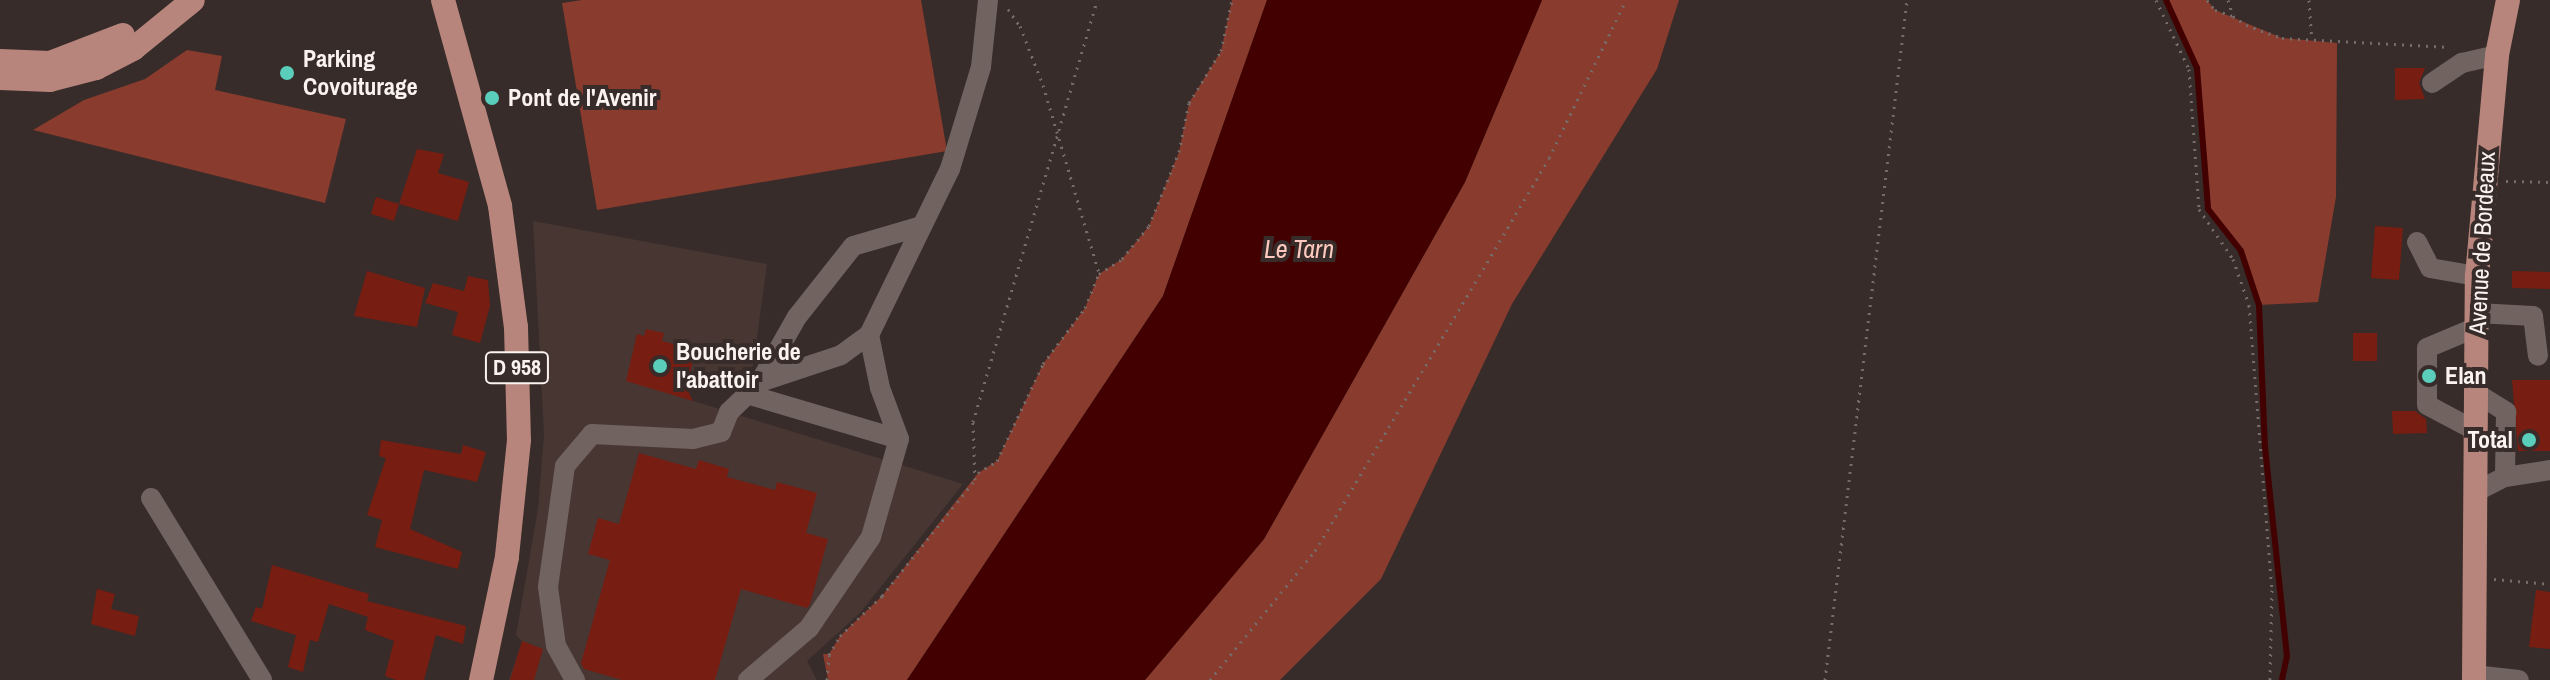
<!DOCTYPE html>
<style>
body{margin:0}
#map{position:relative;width:2550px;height:680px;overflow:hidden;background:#372c29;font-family:"Archivo Narrow",sans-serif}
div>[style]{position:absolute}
.built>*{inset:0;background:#483633}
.green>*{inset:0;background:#893b2e}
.water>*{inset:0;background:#430000}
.stream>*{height:6px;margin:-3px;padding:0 3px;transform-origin:3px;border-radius:3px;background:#430000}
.building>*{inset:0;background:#771d11}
.path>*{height:3px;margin-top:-1.5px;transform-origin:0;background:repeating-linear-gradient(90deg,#756b68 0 2px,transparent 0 8px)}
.minor>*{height:20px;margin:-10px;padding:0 10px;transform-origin:10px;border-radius:10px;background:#706360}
.major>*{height:24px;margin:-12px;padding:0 12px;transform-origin:12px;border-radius:12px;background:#b8857c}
.dots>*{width:22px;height:22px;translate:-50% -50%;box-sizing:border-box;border:4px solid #372c29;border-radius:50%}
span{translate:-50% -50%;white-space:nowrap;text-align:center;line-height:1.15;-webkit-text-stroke:8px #372c29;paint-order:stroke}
.shield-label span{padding:2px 6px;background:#372c29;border:2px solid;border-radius:6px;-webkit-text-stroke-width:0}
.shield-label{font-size:22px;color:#fbf3f1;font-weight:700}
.poi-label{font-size:24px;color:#fbf3f1;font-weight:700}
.left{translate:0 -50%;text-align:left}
.right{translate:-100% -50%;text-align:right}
.street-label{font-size:24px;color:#fbf3f1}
.water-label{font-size:26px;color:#fdc8be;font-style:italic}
</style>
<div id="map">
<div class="built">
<div style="clip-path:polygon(533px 221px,767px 264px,753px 366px,687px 387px,690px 400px,963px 484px,860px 613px,807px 661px,817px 680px,509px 680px,522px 641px,516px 635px,538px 509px,544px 435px)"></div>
</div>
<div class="green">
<div style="clip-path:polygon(582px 0,921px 0,947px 151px,597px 210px,562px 3px)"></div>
<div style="clip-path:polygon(1232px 0,1267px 0,1163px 296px,907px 680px,828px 680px,823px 654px,829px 654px,840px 636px,882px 596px,978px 473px,997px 461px,1043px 364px,1085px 308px,1099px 274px,1122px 259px,1149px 226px,1179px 152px,1189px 103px,1221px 51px)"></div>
<div style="clip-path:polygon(1542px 0,1679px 0,1657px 69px,1512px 304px,1381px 579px,1280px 680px,1145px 680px,1264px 539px,1465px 182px)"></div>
<div style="clip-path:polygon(2166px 0,2207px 0,2215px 10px,2282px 38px,2337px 43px,2336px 197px,2318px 302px,2259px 305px,2241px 251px,2208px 209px,2197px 68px)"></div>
<div style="clip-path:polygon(187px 50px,222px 56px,215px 90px,346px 119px,325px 203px,33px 130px,84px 100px,145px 79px)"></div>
</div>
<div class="water">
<div style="clip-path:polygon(1267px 0,1542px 0,1465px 182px,1264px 539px,1145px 680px,907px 680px,1163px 296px)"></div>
</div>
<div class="stream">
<div style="left:2166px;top:0;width:75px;rotate:65.5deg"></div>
<div style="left:2197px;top:68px;width:141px;rotate:85.5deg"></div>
<div style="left:2208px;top:209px;width:53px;rotate:51.8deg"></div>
<div style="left:2241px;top:251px;width:57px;rotate:71.6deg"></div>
<div style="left:2259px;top:305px;width:142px;rotate:87.6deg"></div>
<div style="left:2265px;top:447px;width:210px;rotate:84deg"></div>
<div style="left:2287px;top:656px;width:25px;rotate:102deg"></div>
</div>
<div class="building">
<div style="clip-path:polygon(2395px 68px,2425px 68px,2419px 83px,2425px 99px,2395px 100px)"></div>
<div style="clip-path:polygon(417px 149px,444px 154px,438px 173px,469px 182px,458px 221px,399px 204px,394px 221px,371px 214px,376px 197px,399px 204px)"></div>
<div style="clip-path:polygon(2375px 226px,2403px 228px,2399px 280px,2371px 278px)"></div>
<div style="clip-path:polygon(367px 271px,425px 288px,417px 327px,354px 316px)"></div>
<div style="clip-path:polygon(2512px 271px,2550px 272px,2550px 289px,2512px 288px)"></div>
<div style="clip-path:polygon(468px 276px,488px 280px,490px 306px,480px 343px,452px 335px,458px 312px,425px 303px,433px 283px,464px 291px)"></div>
<div style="clip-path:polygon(646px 329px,664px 333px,662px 341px,696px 350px,686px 387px,693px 401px,626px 381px,637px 334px,644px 336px)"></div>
<div style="clip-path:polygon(2353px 333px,2377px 333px,2377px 361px,2353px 361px)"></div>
<div style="clip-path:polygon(2512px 380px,2550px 380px,2550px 451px,2518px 451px)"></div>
<div style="clip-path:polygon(2392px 411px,2415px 411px,2426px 419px,2427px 433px,2393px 434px)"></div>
<div style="clip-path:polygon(381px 440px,461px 454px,463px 445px,486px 452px,477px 482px,424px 470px,410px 529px,462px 552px,458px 569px,375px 547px,382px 520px,367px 515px,386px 458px,379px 456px)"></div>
<div style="clip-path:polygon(639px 453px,696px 469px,699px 460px,729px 469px,727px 477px,775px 490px,777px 482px,817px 493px,806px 533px,828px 539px,810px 604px,807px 608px,741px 589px,715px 680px,622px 680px,584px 669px,581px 663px,610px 560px,588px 554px,598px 518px,619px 524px)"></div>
<div style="clip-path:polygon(272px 565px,369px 594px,367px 601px,466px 626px,463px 644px,436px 635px,424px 680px,396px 680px,385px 676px,394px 641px,365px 630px,368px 617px,329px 604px,318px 642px,310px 640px,303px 672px,288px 667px,296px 635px,251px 621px,256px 607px,262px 609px)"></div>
<div style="clip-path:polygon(97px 589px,115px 594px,111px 609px,139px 616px,135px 636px,91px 624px)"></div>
<div style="clip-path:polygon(2536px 590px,2550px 592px,2550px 649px,2529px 647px)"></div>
<div style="clip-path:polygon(522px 641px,543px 649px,534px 680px,510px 680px)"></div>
</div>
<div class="path">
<div style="left:2156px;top:0;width:76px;rotate:64.4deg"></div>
<div style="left:2189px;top:69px;width:140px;rotate:85.9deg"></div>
<div style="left:2199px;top:209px;width:60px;rotate:55.8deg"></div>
<div style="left:2233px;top:259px;width:49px;rotate:70.8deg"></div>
<div style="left:2249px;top:305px;width:286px;rotate:85.4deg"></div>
<div style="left:2272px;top:590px;width:90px;rotate:91.3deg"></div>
<div style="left:2207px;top:0;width:13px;rotate:51deg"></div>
<div style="left:2215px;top:10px;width:19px;rotate:18deg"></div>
<div style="left:2228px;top:0;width:17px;rotate:73deg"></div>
<div style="left:2233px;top:16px;width:16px;rotate:35deg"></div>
<div style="left:2246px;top:25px;width:38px;rotate:20deg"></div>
<div style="left:2282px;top:38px;width:168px;rotate:3.1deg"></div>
<div style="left:2309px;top:0;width:39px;rotate:86deg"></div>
<div style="left:1008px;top:9px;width:21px;rotate:55deg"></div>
<div style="left:1020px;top:26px;width:63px;rotate:68.7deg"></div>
<div style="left:1043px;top:85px;width:196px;rotate:73.4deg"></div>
<div style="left:2506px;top:181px;width:44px;rotate:1.3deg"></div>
<div style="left:978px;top:473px;width:22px;rotate:-32deg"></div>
<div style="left:997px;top:461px;width:107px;rotate:-64.6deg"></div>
<div style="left:1043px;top:364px;width:70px;rotate:-53.1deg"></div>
<div style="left:1085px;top:308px;width:37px;rotate:-68deg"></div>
<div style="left:1099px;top:274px;width:27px;rotate:-33deg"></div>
<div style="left:1122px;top:259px;width:43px;rotate:-50.7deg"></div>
<div style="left:1149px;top:226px;width:80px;rotate:-67.9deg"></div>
<div style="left:1179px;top:152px;width:50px;rotate:-78.5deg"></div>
<div style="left:1189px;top:103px;width:61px;rotate:-58.4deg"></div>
<div style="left:1221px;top:51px;width:52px;rotate:-77.8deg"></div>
<div style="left:2494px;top:579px;width:56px;rotate:5.1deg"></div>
<div style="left:827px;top:680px;width:25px;rotate:-85deg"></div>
<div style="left:829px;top:655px;width:22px;rotate:-60deg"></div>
<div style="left:840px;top:636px;width:58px;rotate:-43.6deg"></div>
<div style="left:882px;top:596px;width:149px;rotate:-51.3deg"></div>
<div style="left:975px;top:480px;width:58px;rotate:-92deg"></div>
<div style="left:973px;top:422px;width:440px;rotate:-73.6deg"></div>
<div style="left:1210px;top:680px;width:166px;rotate:-50.9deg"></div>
<div style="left:1315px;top:551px;width:457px;rotate:-59.2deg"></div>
<div style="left:1549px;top:158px;width:176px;rotate:-64deg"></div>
<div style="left:1825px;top:680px;width:685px;rotate:-83.12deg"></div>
</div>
<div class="minor">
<div style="left:2432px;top:83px;width:36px;rotate:-34deg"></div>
<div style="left:2462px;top:63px;width:36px;rotate:-13deg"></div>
<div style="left:2417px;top:242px;width:29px;rotate:63deg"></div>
<div style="left:2430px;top:268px;width:48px;rotate:9.7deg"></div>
<div style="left:2477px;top:313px;width:56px;rotate:3.1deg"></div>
<div style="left:2533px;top:316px;width:40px;rotate:82.9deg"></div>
<div style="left:760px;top:382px;width:75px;rotate:-60.4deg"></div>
<div style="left:797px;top:317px;width:90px;rotate:-51.7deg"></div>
<div style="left:853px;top:246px;width:72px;rotate:-16.2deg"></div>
<div style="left:2476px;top:393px;width:36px;rotate:32deg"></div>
<div style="left:2506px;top:412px;width:65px;rotate:90.9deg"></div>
<div style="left:750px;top:395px;width:155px;rotate:16.5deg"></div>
<div style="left:2476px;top:431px;width:55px;rotate:-152deg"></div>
<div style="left:2427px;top:405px;width:57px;rotate:-90deg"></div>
<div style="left:2427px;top:348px;width:54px;rotate:-22.8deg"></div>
<div style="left:2475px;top:492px;width:34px;rotate:-27deg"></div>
<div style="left:2505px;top:477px;width:46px;rotate:-8.8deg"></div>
<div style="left:151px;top:498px;width:213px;rotate:58.6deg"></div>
<div style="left:2474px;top:675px;width:45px;rotate:6.3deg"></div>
<div style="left:575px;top:680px;width:39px;rotate:-119deg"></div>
<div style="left:556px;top:646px;width:60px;rotate:-97.7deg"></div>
<div style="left:548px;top:587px;width:122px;rotate:-82deg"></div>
<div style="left:565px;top:466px;width:42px;rotate:-49.8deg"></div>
<div style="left:592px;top:434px;width:101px;rotate:2.8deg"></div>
<div style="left:693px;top:439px;width:29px;rotate:-14deg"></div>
<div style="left:721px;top:432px;width:22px;rotate:-68deg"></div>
<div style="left:729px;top:412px;width:43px;rotate:-44.1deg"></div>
<div style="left:760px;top:382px;width:85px;rotate:-18.4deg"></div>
<div style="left:841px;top:355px;width:34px;rotate:-36deg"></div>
<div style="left:869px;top:335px;width:185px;rotate:-64deg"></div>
<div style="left:950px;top:169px;width:107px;rotate:-73.1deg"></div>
<div style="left:981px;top:67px;width:67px;rotate:-84deg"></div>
<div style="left:748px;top:680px;width:80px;rotate:-40.4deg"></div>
<div style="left:809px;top:628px;width:110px;rotate:-55.7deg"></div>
<div style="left:871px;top:537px;width:102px;rotate:-74.1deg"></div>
<div style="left:899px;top:439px;width:54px;rotate:-110.4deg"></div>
<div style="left:880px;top:388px;width:54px;rotate:-101.7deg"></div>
</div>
<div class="major">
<div style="left:443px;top:0;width:214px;rotate:74.5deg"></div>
<div style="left:500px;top:206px;width:122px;rotate:82.5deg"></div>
<div style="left:516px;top:327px;width:113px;rotate:88.5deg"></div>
<div style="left:519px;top:440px;width:118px;rotate:95.9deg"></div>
<div style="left:507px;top:557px;width:126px;rotate:101.9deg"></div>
<div style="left:0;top:61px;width:50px;rotate:2.3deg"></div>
<div style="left:50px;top:63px;width:78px;rotate:-21deg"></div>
<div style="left:0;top:78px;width:50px;rotate:2.3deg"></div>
<div style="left:50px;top:80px;width:48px;rotate:-14.6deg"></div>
<div style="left:96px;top:68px;width:42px;rotate:-27.2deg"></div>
<div style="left:133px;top:49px;width:77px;rotate:-39.2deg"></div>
<div style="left:2474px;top:680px;width:404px;rotate:-89.6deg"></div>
<div style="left:2477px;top:276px;width:222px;rotate:-84.8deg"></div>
<div style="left:2497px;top:55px;width:56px;rotate:-78.7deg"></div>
</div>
<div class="dots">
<div style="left:287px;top:73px;background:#5bcebb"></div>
<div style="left:492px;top:98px;background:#5bcebb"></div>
<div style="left:660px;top:366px;background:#5bcebb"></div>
<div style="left:2429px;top:376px;background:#5bcebb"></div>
<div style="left:2529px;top:440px;background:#5bcebb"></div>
</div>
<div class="shield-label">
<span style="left:517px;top:368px">D 958</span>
</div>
<div class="poi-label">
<span class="left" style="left:303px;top:73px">Parking<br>Covoiturage</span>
<span class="left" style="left:508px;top:98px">Pont de l'Avenir</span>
<span class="left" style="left:676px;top:366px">Boucherie de<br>l'abattoir</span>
<span class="left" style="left:2445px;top:376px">Elan</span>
<span class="right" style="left:2513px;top:440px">Total</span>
</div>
<div class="street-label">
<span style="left:2482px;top:243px;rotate:-87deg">Avenue de Bordeaux</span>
</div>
<div class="water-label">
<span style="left:1299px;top:249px">Le Tarn</span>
</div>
</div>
